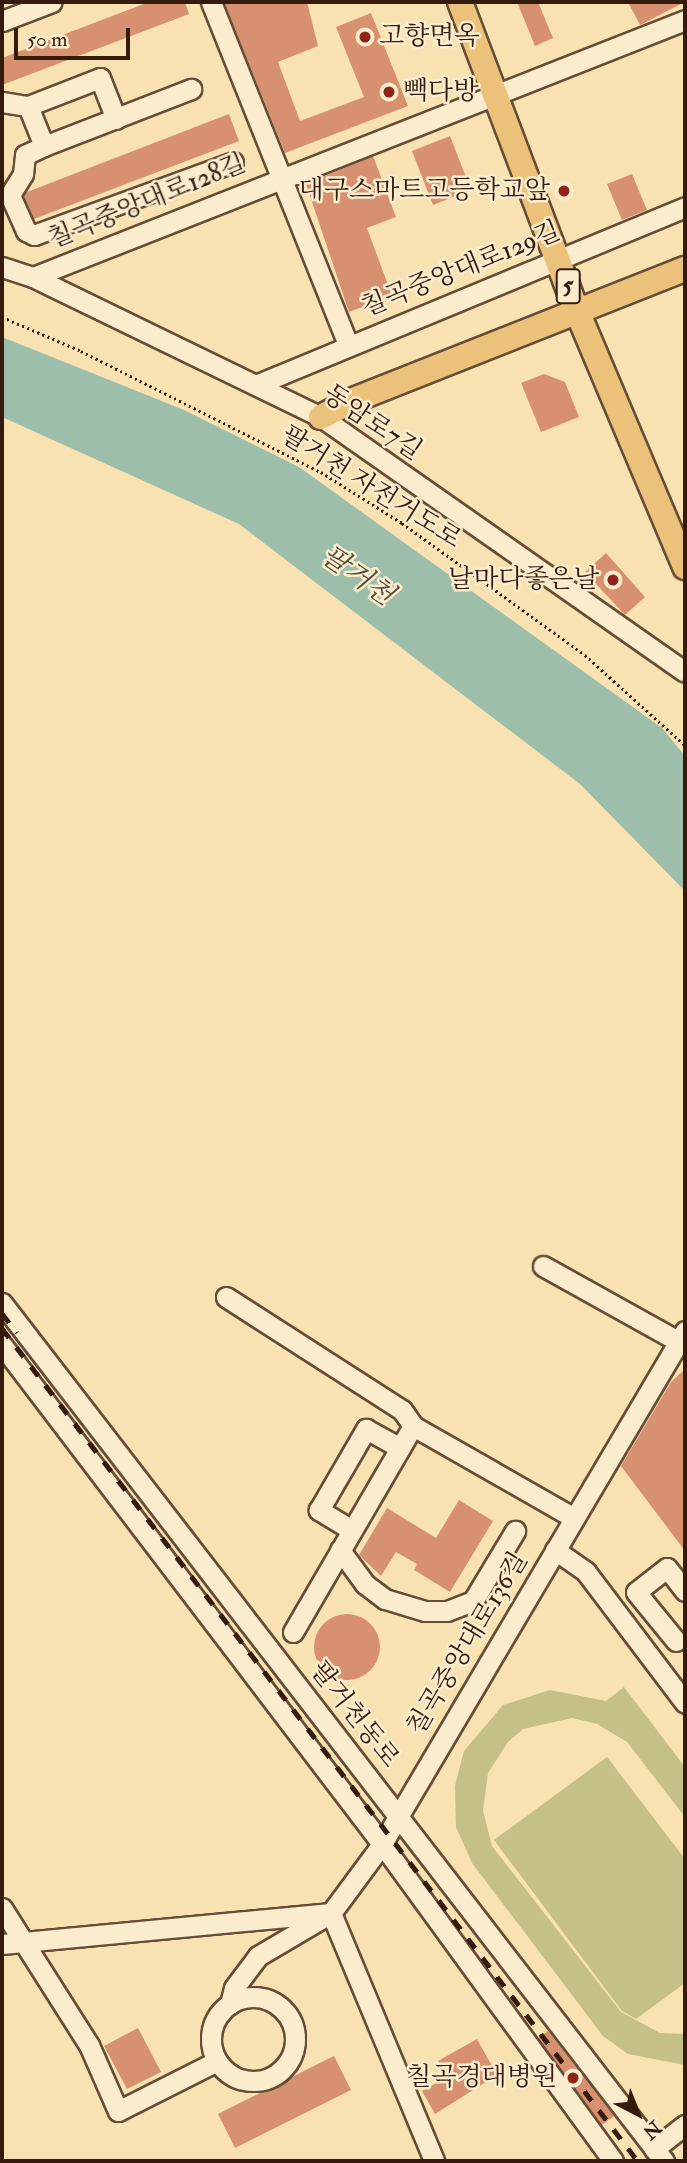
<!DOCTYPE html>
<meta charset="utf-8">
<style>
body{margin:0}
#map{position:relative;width:687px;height:2163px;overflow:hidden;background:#f8e2b2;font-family:"IM FELL Double Pica","Noto Serif KR",serif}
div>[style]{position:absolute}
.green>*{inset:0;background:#c5c087}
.water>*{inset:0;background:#9dbeaa}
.building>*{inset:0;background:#d89170}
.round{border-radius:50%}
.path>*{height:2.5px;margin-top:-1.25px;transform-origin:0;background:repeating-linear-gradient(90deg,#351b0e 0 2px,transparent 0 5.5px)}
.roads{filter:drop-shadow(2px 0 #664d37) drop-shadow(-2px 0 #664d37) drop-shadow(0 2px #664d37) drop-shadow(0 -2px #664d37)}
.minor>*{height:19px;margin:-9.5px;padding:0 9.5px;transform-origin:9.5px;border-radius:9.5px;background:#faeccd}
.minor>.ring{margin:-9.5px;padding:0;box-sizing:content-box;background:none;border:19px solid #faeccd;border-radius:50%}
.major>*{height:24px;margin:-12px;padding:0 12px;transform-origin:12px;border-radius:12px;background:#ecc179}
.rail>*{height:4.5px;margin-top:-2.25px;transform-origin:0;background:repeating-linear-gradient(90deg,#351b0e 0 12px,transparent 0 24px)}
.dots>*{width:19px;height:19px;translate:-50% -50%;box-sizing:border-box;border:4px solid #faeccd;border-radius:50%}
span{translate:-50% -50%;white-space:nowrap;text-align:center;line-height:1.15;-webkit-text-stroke:5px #faeccd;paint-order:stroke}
.shield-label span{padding:2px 5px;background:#faeccd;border:2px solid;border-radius:5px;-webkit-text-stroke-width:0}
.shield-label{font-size:24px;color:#351b0e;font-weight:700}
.poi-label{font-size:26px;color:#351b0e}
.left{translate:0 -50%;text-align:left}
.right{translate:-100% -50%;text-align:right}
.street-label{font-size:26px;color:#351b0e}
.water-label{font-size:28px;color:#544c3d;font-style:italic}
.frame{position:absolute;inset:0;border:4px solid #351b0e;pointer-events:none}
.north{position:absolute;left:603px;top:2079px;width:70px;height:70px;-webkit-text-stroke:5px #faeccd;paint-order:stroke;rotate:138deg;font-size:19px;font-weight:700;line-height:28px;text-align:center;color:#351b0e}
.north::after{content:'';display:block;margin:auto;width:24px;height:32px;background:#351b0e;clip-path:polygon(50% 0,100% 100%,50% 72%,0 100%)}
.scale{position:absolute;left:14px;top:28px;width:116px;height:32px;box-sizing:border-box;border:4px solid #351b0e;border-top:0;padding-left:9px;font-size:21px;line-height:24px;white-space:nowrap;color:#351b0e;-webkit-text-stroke:5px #faeccd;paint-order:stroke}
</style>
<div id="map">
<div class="green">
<div style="clip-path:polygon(624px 1687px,685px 1767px,685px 1817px,627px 1742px,597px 1724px,572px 1718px,523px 1729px,508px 1742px,488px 1773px,483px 1811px,492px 1846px,621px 2012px,660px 2033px,685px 2034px,685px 2065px,628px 2054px,603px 2036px,472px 1863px,456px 1827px,455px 1786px,464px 1751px,503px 1705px,550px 1690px,606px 1701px)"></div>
<div style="clip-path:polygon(607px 1757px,685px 1859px,685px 1983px,636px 2019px,622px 2011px,494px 1840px)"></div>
</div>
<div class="water">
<div style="clip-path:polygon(2px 337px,184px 410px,299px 467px,662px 728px,685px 756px,685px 891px,580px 784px,239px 524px,2px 417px)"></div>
</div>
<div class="building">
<div style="clip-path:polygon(149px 2px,185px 2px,189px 14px,2px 85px,2px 58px)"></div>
<div style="clip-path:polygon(224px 2px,307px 2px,318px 46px,278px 62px,300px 121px,364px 97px,336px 27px,371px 13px,408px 106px,285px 153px)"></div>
<div style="clip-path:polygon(517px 2px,538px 2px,553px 38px,535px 46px)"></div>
<div style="clip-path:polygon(628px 2px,685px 2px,640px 25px)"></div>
<div style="clip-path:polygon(229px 114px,239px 141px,34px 219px,24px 196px,27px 192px)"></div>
<div style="clip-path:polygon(450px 136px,471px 190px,433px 205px,412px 151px)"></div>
<div style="clip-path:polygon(373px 156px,396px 217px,367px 228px,392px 296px,349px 312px,306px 184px)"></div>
<div style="clip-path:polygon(632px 174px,647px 210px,622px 220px,607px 184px)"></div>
<div style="clip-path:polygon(544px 374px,565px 382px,579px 417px,541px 432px,521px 383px)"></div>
<div style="clip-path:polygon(606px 553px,645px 597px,625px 615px,585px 572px)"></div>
<div style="clip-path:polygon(685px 1369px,685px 1551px,621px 1466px,671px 1382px)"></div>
<div style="clip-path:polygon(459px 1500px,493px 1521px,450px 1592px,414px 1570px,417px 1564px,396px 1552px,381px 1576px,359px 1555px,387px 1508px,436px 1538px)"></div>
<div class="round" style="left:314px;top:1614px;width:66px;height:66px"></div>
<div style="clip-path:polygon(138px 2028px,161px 2072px,127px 2089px,104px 2046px)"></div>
<div style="clip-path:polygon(548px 2031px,614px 2116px,602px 2125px,538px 2038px)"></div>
<div style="clip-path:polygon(477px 2039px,497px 2075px,435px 2114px,422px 2091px,447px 2077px,438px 2061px)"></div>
<div style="clip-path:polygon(334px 2056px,351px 2090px,235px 2148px,218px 2114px)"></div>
</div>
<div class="path">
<div style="left:2px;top:317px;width:86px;rotate:23.3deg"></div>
<div style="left:81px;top:351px;width:269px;rotate:26.8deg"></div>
<div style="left:321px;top:472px;width:96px;rotate:32.2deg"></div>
<div style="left:402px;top:523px;width:226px;rotate:35.8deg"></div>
<div style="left:585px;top:655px;width:135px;rotate:42deg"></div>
</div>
<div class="roads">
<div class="minor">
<div style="left:211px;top:2px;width:368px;rotate:68.2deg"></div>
<div style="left:2px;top:21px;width:53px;rotate:-20.8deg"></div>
<div style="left:2px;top:102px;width:26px;rotate:9deg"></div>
<div style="left:28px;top:106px;width:43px;rotate:68.2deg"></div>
<div style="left:44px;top:146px;width:158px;rotate:-21.2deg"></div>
<div style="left:28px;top:106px;width:77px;rotate:-21.3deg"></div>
<div style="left:100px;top:78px;width:44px;rotate:68.7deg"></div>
<div style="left:44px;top:146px;width:21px;rotate:155deg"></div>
<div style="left:25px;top:155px;width:19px;rotate:96deg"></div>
<div style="left:23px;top:174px;width:25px;rotate:122deg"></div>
<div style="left:10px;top:195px;width:39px;rotate:66deg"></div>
<div style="left:26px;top:231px;width:9px;rotate:27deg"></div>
<div style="left:34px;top:235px;width:212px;rotate:-20.1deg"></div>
<div style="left:2px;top:267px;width:33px;rotate:18deg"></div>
<div style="left:33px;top:277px;width:320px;rotate:25.9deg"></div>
<div style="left:321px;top:417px;width:444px;rotate:35deg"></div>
<div style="left:33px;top:277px;width:701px;rotate:-21.51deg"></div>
<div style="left:258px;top:384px;width:462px;rotate:-22.5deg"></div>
<div style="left:543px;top:1266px;width:162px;rotate:29.1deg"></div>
<div style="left:226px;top:1297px;width:209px;rotate:32.7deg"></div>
<div style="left:402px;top:1410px;width:19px;rotate:55deg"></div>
<div style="left:2px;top:1303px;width:1084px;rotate:52.35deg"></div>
<div style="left:2px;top:1345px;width:627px;rotate:52.71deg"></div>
<div style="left:382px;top:1844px;width:392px;rotate:53.9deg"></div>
<div style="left:352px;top:1530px;width:39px;rotate:-149deg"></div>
<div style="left:319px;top:1510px;width:94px;rotate:-59.9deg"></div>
<div style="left:366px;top:1429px;width:39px;rotate:29deg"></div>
<div style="left:340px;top:1550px;width:42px;rotate:53.7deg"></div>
<div style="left:365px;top:1584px;width:25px;rotate:37deg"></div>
<div style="left:385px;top:1599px;width:42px;rotate:16.7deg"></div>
<div style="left:425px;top:1611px;width:22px"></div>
<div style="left:447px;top:1611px;width:28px;rotate:-21deg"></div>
<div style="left:473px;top:1601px;width:82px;rotate:-59deg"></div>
<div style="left:555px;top:1550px;width:38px;rotate:35deg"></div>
<div style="left:586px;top:1572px;width:164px;rotate:52.9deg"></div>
<div style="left:293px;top:1632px;width:238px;rotate:-59.8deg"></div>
<div style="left:413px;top:1426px;width:185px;rotate:29.7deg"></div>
<div style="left:676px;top:1641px;width:63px;rotate:-129.2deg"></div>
<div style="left:636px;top:1592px;width:39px;rotate:-38deg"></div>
<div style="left:667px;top:1568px;width:29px;rotate:52deg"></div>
<div style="left:2px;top:1908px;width:162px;rotate:57.6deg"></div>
<div style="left:89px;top:2045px;width:72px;rotate:66.3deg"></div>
<div style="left:118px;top:2111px;width:111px;rotate:-26.8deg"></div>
<div style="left:2px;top:1944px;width:330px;rotate:-5.4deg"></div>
<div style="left:331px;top:1913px;width:86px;rotate:-53.5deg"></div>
<div style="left:382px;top:1844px;width:596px;rotate:-59.43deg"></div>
<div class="ring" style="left:211px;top:1997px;width:65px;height:65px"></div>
<div style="left:230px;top:2004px;width:16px;rotate:-76deg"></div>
<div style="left:234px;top:1988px;width:40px;rotate:-53deg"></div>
<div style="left:258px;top:1956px;width:85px;rotate:-30.5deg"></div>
<div style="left:331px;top:1913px;width:269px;rotate:67.4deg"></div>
<div style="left:654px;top:2149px;width:39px;rotate:-38deg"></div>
</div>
<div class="major">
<div style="left:460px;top:2px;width:330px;rotate:69.3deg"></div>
<div style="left:577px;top:311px;width:278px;rotate:67.1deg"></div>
<div style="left:321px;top:417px;width:34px;rotate:-28deg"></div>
<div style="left:351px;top:401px;width:359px;rotate:-21.6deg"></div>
</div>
</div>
<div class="rail">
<div style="left:2px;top:1313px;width:25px;rotate:53deg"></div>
<div style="left:2px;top:1328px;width:1048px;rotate:52.64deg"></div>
</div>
<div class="dots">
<div style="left:365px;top:37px;background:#8f2418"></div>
<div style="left:389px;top:92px;background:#8f2418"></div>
<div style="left:564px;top:191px;background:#8f2418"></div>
<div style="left:613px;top:580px;background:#8f2418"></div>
<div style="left:573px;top:2078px;background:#8f2418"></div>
</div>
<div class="shield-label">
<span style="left:568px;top:286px">5</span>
</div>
<div class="poi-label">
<span class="left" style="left:379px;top:37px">고향면옥</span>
<span class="left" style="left:403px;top:92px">빽다방</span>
<span class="right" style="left:550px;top:191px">대구스마트고등학교앞</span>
<span class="right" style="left:599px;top:580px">날마다좋은날</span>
<span class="right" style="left:557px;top:2078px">칠곡경대병원</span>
</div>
<div class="street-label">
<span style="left:147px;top:202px;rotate:-22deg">칠곡중앙대로128길</span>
<span style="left:461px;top:270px;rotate:-22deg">칠곡중앙대로129길</span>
<span style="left:372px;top:423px;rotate:34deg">동암로7길</span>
<span style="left:371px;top:488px;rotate:32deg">팔거천 자전거도로</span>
<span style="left:468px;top:1644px;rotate:-59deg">칠곡중앙대로136길</span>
<span style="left:354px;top:1715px;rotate:52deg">팔거천동로</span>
</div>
<div class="water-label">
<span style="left:357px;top:576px;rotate:35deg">팔거천</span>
</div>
<div class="frame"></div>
<div class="north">N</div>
<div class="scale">50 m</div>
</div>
